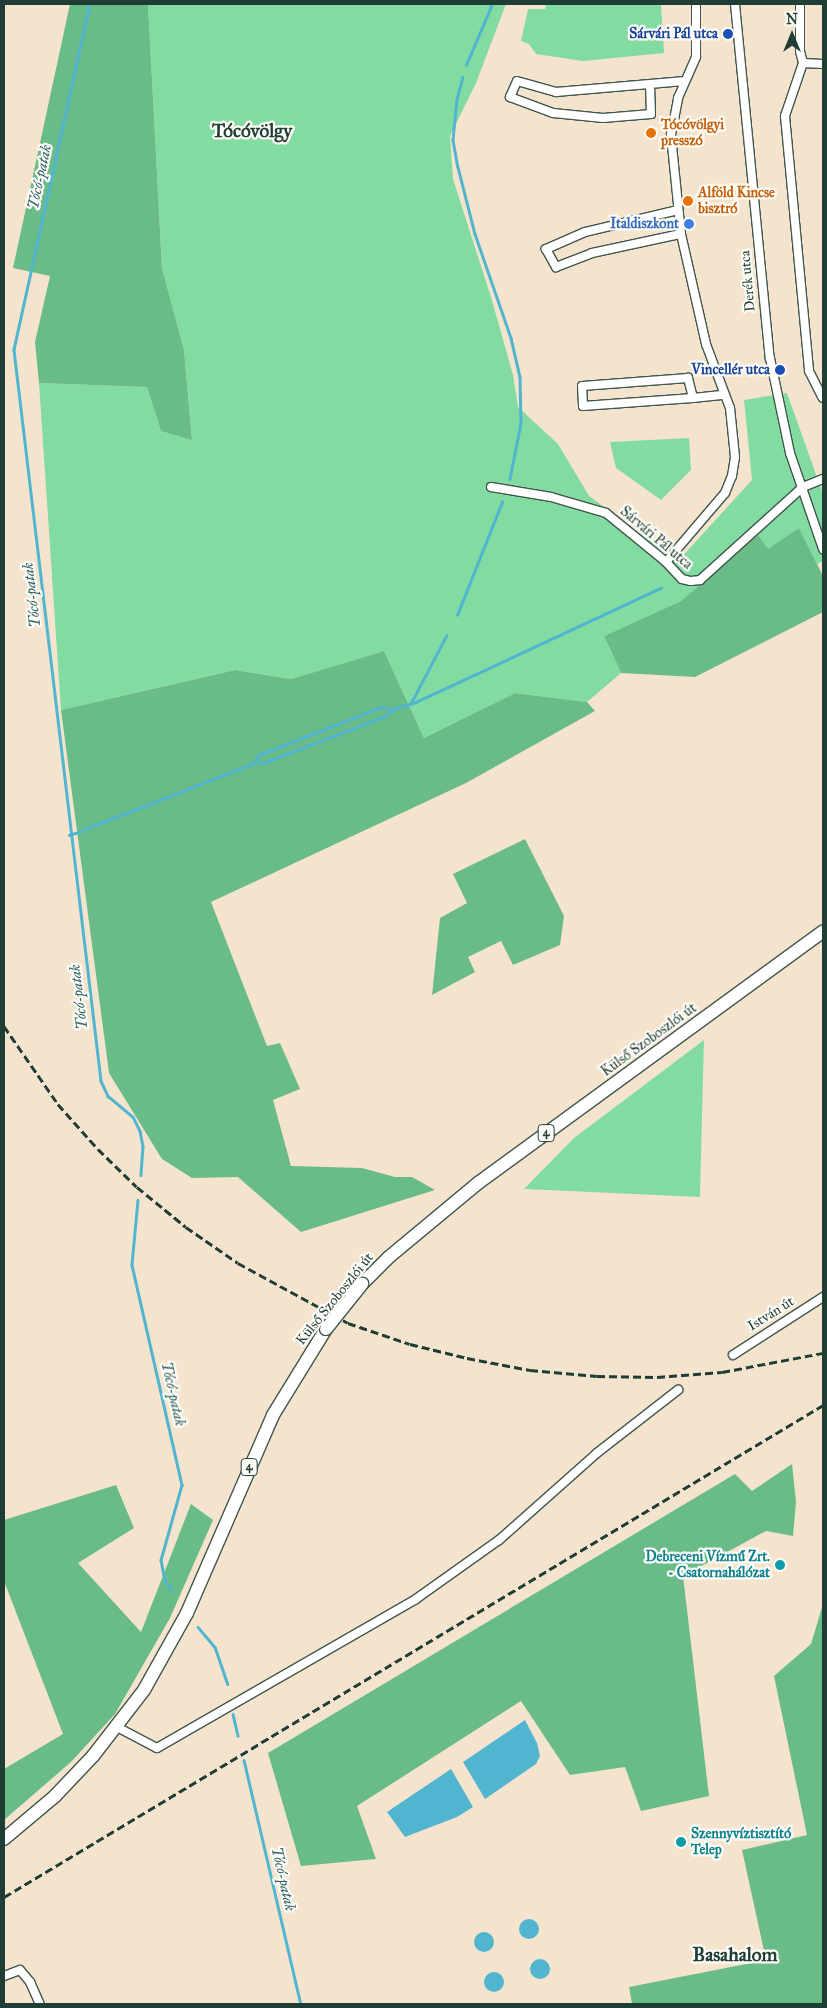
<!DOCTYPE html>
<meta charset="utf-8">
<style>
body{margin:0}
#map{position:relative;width:827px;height:2008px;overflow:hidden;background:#f5e4cd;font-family:"IM FELL Great Primer",serif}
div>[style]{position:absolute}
.green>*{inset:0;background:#82dca2}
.forest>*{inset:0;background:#69bc88}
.water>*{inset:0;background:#51b5d0}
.round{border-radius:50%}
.stream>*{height:2.5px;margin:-1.25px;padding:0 1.25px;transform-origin:1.25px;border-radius:1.25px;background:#51b5d0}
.roads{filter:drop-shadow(1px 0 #3f564b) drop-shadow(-1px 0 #3f564b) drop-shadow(0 1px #3f564b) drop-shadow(0 -1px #3f564b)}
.street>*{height:8px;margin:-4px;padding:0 4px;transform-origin:4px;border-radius:4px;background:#fff}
.primary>*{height:12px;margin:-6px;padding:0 6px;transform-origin:6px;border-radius:6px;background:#fff}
.rail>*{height:2.5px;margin-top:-1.25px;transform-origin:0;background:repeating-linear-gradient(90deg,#1f3d34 0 8px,transparent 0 12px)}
.bridges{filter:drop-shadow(1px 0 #3f564b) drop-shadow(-1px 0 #3f564b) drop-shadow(0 1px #3f564b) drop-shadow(0 -1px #3f564b)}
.primary-bridge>*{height:12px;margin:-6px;padding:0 6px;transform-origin:6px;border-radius:6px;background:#fff}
.dots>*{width:14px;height:14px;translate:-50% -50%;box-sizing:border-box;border:2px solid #fdfcf7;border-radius:50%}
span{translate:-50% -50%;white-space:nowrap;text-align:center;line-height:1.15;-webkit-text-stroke:4.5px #fdfcf7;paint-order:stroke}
.shield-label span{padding:1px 4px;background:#fdfcf7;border:1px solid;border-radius:4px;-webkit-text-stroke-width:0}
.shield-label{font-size:12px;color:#1f3d34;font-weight:700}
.transit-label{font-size:14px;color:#164399;font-weight:700}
.right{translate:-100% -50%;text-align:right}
.food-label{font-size:14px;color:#c56008;font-weight:700}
.left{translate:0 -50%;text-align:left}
.shop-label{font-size:14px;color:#366cbe;font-weight:700}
.street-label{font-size:14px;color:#1f3d34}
.culture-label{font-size:14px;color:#0d838f;font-weight:700}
.water-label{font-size:15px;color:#2e6163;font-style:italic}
.district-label{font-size:19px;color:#1f3d34;font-weight:700}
.frame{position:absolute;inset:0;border:5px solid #1f3d34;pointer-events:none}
.north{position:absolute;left:767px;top:10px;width:50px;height:50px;-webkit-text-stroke:4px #fdfcf7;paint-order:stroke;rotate:0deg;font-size:14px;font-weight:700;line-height:20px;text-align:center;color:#1f3d34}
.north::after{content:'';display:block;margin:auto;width:18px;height:22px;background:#1f3d34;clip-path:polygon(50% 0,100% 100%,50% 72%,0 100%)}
</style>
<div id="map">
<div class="green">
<div style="clip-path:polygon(148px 4px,506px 4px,476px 83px,450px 136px,453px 179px,491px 297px,513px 375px,518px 407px,558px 444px,589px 496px,678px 561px,752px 480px,744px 400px,787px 393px,823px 494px,823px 561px,817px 564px,799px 528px,768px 550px,758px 535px,681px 601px,604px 636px,621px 673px,587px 702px,515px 693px,424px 738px,384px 651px,291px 679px,235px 670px,61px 710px,39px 383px,147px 387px,161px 431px,192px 439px,184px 350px,162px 268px)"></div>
<div style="clip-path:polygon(546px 4px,661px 4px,664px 53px,583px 61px,536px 54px,529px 44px,521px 41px,528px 9px,545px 9px)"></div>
<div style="clip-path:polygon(689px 438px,691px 470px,661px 500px,616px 468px,610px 442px)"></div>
<div style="clip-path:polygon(704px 1040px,700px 1197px,524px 1189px,574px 1138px)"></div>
</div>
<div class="forest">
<div style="clip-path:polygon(70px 4px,148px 4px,162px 268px,184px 350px,192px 440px,161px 431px,147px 387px,39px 383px,35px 342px,50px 276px,13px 268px)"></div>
<div style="clip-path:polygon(799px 528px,823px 576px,823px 612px,695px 677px,621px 673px,604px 636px,681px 601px,758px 535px,768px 549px)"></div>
<div style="clip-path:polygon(384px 651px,424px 738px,515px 693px,587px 702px,595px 711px,466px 783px,211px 902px,267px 1046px,280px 1043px,300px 1089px,273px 1100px,291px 1166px,362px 1168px,395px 1177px,412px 1177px,435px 1190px,301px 1232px,238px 1177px,192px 1178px,162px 1159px,109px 1073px,61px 710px,235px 670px,291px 679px)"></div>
<div style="clip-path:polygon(525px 839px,564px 916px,560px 945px,513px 965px,501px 941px,468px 957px,475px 972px,432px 995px,440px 918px,467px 903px,453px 874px)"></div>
<div style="clip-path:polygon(792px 1464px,796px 1502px,793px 1536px,766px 1531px,683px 1576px,709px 1796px,641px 1811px,625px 1767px,570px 1775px,521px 1701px,357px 1806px,376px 1859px,301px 1866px,268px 1753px,735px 1474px,752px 1491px)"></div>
<div style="clip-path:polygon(116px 1485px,134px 1528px,78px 1563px,141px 1632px,191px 1504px,213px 1520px,170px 1618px,115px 1714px,71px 1762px,4px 1820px,4px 1769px,63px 1734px,4px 1581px,4px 1520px)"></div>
<div style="clip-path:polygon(823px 1604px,823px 2004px,632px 2004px,629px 1987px,766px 1960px,742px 1850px,807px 1835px,774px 1676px,811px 1644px)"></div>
</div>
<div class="water">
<div style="clip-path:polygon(525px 1720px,537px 1743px,540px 1756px,536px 1764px,485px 1799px,463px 1762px)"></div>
<div style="clip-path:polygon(451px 1769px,473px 1807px,457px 1817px,405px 1837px,387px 1812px)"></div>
<div class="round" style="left:519px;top:1919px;width:20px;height:20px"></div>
<div class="round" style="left:474px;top:1932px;width:20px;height:20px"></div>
<div class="round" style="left:530px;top:1959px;width:20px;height:20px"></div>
<div class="round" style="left:484px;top:1972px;width:20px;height:20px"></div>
</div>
<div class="stream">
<div style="left:90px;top:4px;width:354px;rotate:102.4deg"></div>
<div style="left:14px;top:350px;width:736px;rotate:83.21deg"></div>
<div style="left:101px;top:1081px;width:17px;rotate:65deg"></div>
<div style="left:108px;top:1096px;width:33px;rotate:40deg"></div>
<div style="left:133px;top:1117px;width:16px;rotate:63deg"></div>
<div style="left:140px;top:1131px;width:15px;rotate:79deg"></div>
<div style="left:143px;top:1146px;width:29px;rotate:94deg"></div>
<div style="left:466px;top:65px;width:66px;rotate:-66.9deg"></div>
<div style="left:463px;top:77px;width:23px;rotate:105deg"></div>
<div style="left:457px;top:99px;width:41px;rotate:95.6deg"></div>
<div style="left:453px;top:140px;width:27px;rotate:80deg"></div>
<div style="left:458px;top:167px;width:69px;rotate:75.8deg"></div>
<div style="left:475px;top:234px;width:110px;rotate:70.9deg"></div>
<div style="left:511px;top:338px;width:39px;rotate:77deg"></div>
<div style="left:520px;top:376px;width:47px;rotate:88.8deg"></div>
<div style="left:521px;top:423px;width:57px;rotate:101.1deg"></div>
<div style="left:457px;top:615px;width:122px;rotate:-68.3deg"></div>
<div style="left:411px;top:703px;width:76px;rotate:-62.4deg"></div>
<div style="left:254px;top:763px;width:9px;rotate:-58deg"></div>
<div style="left:259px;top:755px;width:131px;rotate:-21.5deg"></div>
<div style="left:381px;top:707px;width:13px;rotate:9deg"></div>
<div style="left:85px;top:829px;width:181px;rotate:-21.3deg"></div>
<div style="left:254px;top:763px;width:9px"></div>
<div style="left:263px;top:763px;width:132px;rotate:-20.9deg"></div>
<div style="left:386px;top:716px;width:11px;rotate:-41deg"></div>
<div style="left:394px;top:709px;width:23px;rotate:-18deg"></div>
<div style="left:416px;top:702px;width:270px;rotate:-25deg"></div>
<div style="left:69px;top:835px;width:13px;rotate:-18deg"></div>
<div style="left:138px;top:1200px;width:65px;rotate:95.3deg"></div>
<div style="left:132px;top:1265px;width:226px;rotate:77.2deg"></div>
<div style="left:182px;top:1485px;width:78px;rotate:105.6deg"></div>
<div style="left:161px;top:1560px;width:20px;rotate:79deg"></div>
<div style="left:165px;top:1580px;width:11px;rotate:56deg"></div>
<div style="left:198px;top:1627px;width:26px;rotate:50deg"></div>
<div style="left:215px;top:1647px;width:39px;rotate:71deg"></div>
<div style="left:233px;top:1714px;width:22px;rotate:77deg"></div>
<div style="left:244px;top:1760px;width:251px;rotate:76.9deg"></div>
</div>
<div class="roads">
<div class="street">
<div style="left:735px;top:4px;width:356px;rotate:84.4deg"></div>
<div style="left:770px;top:358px;width:97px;rotate:78.1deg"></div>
<div style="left:790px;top:453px;width:102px;rotate:71deg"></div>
<div style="left:800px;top:4px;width:47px;rotate:90deg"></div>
<div style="left:800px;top:51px;width:12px;rotate:76deg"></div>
<div style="left:803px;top:63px;width:56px;rotate:108.8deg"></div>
<div style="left:785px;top:116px;width:256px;rotate:84.6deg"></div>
<div style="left:809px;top:371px;width:30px;rotate:63deg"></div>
<div style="left:803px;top:63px;width:20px;rotate:3deg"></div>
<div style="left:650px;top:85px;width:29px;rotate:88deg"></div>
<div style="left:651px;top:114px;width:48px;rotate:175.2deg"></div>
<div style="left:603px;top:118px;width:50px;rotate:-174.3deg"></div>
<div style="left:553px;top:113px;width:46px;rotate:-159.6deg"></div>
<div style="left:510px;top:97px;width:17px;rotate:-66deg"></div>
<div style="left:517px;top:81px;width:41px;rotate:15.8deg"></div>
<div style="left:556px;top:92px;width:129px;rotate:-4.9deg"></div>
<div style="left:678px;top:210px;width:96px;rotate:166.7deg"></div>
<div style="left:585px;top:232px;width:43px;rotate:156.4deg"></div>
<div style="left:546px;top:249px;width:21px;rotate:61deg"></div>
<div style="left:556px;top:267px;width:39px;rotate:-21deg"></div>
<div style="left:592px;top:253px;width:91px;rotate:-12.1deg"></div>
<div style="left:693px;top:398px;width:21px;rotate:-104deg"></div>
<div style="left:688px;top:378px;width:106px;rotate:175.7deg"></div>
<div style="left:582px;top:386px;width:20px;rotate:87deg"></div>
<div style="left:583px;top:406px;width:110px;rotate:-4.2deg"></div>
<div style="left:693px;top:398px;width:31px;rotate:-6deg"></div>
<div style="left:491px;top:487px;width:61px;rotate:9.5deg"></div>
<div style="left:551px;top:497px;width:57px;rotate:16.2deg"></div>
<div style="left:606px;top:513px;width:77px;rotate:39.2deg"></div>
<div style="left:666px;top:562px;width:23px;rotate:47deg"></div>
<div style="left:682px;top:579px;width:9px;rotate:13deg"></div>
<div style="left:691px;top:581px;width:9px;rotate:-6deg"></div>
<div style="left:700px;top:580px;width:139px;rotate:-42.1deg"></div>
<div style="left:803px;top:487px;width:22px;rotate:-22deg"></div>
<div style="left:666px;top:562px;width:91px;rotate:-49.5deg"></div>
<div style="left:725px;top:493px;width:18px;rotate:-68deg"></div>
<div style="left:732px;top:476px;width:19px;rotate:-81deg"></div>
<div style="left:735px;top:457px;width:49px;rotate:-95.8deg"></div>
<div style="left:730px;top:408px;width:68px;rotate:-110.6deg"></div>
<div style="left:706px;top:344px;width:113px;rotate:-102.8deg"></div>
<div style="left:681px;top:234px;width:100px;rotate:-95.8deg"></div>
<div style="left:671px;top:135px;width:38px;rotate:-79deg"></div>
<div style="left:678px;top:98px;width:45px;rotate:-66.3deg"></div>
<div style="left:696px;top:57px;width:53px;rotate:-90deg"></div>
<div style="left:733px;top:1355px;width:107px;rotate:-32.8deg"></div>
<div style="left:117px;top:1727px;width:45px;rotate:27.7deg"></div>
<div style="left:157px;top:1748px;width:299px;rotate:-29.9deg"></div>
<div style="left:416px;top:1599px;width:102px;rotate:-35.4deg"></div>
<div style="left:499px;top:1540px;width:131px;rotate:-41.6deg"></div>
<div style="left:597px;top:1453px;width:103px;rotate:-37.9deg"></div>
<div style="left:4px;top:1976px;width:17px;rotate:-21deg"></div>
<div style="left:20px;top:1970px;width:16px;rotate:50deg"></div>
<div style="left:30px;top:1982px;width:24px;rotate:66deg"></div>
</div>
<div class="primary">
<div style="left:362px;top:1284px;width:38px;rotate:-45deg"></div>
<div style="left:389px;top:1257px;width:116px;rotate:-39.7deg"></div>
<div style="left:478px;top:1183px;width:427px;rotate:-36.1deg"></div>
<div style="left:4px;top:1839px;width:67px;rotate:-40.1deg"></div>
<div style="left:55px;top:1796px;width:55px;rotate:-46.5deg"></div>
<div style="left:93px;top:1756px;width:83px;rotate:-52.3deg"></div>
<div style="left:144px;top:1690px;width:88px;rotate:-60.8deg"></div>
<div style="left:187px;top:1613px;width:216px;rotate:-66.5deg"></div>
<div style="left:273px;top:1415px;width:101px;rotate:-58.4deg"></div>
</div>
</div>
<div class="rail">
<div style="left:4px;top:1026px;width:95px;rotate:55.3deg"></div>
<div style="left:58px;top:1104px;width:60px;rotate:48.4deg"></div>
<div style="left:98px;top:1149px;width:54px;rotate:44.3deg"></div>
<div style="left:137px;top:1187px;width:63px;rotate:39.2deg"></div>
<div style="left:186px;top:1227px;width:63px;rotate:34.7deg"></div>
<div style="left:238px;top:1263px;width:125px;rotate:28.6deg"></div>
<div style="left:348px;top:1323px;width:65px;rotate:18.7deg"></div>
<div style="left:410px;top:1344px;width:59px;rotate:13.8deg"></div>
<div style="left:467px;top:1358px;width:64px;rotate:10.8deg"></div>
<div style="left:530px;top:1370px;width:67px;rotate:5.1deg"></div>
<div style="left:597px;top:1376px;width:60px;rotate:1deg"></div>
<div style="left:657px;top:1377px;width:65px;rotate:-4.4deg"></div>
<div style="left:722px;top:1372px;width:103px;rotate:-10.7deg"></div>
<div style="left:4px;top:1897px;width:955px;rotate:-30.99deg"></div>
</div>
<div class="bridges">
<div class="primary-bridge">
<div style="left:326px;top:1329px;width:58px;rotate:-51.3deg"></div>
</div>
</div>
<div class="dots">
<div style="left:728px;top:34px;background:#1a4fb4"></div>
<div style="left:651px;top:133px;background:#e8710a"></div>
<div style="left:688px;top:201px;background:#e8710a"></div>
<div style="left:689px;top:224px;background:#3f7fe0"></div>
<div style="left:780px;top:370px;background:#1a4fb4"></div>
<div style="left:780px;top:1565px;background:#0f9aa8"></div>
<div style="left:681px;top:1842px;background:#0f9aa8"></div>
</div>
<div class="shield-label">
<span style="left:546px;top:1133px">4</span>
<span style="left:249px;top:1467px">4</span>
</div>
<div class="transit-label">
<span class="right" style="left:718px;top:34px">Sárvári Pál utca</span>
<span class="right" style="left:770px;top:370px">Vincellér utca</span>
</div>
<div class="food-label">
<span class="left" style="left:661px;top:133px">Tócóvölgyi<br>presszó</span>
<span class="left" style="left:698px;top:201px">Alföld Kincse<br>bisztró</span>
</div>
<div class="shop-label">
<span class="right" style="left:679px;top:224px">Italdiszkont</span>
</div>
<div class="street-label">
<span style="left:748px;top:281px;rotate:-95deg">Derék utca</span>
<span style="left:656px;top:538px;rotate:40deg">Sárvári Pál utca</span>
<span style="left:649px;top:1040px;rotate:-36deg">Külső Szoboszlói út</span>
<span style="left:335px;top:1299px;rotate:-51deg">Külső Szoboszlói út</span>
<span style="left:771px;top:1314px;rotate:-32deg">István út</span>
</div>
<div class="culture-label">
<span class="right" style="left:770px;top:1565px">Debreceni Vízmű Zrt.<br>- Csatornahálózat</span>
<span class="left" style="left:691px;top:1842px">Szennyvíztisztító<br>Telep</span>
</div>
<div class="water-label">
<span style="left:40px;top:177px;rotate:-78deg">Tócó-patak</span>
<span style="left:32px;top:595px;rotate:-97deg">Tócó-patak</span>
<span style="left:79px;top:997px;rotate:-97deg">Tócó-patak</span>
<span style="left:173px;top:1394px;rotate:77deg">Tócó-patak</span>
<span style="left:283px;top:1879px;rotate:77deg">Tócó-patak</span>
</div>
<div class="district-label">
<span style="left:252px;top:131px">Tócóvölgy</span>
<span style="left:735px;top:1955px">Basahalom</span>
</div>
<div class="frame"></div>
<div class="north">N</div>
</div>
